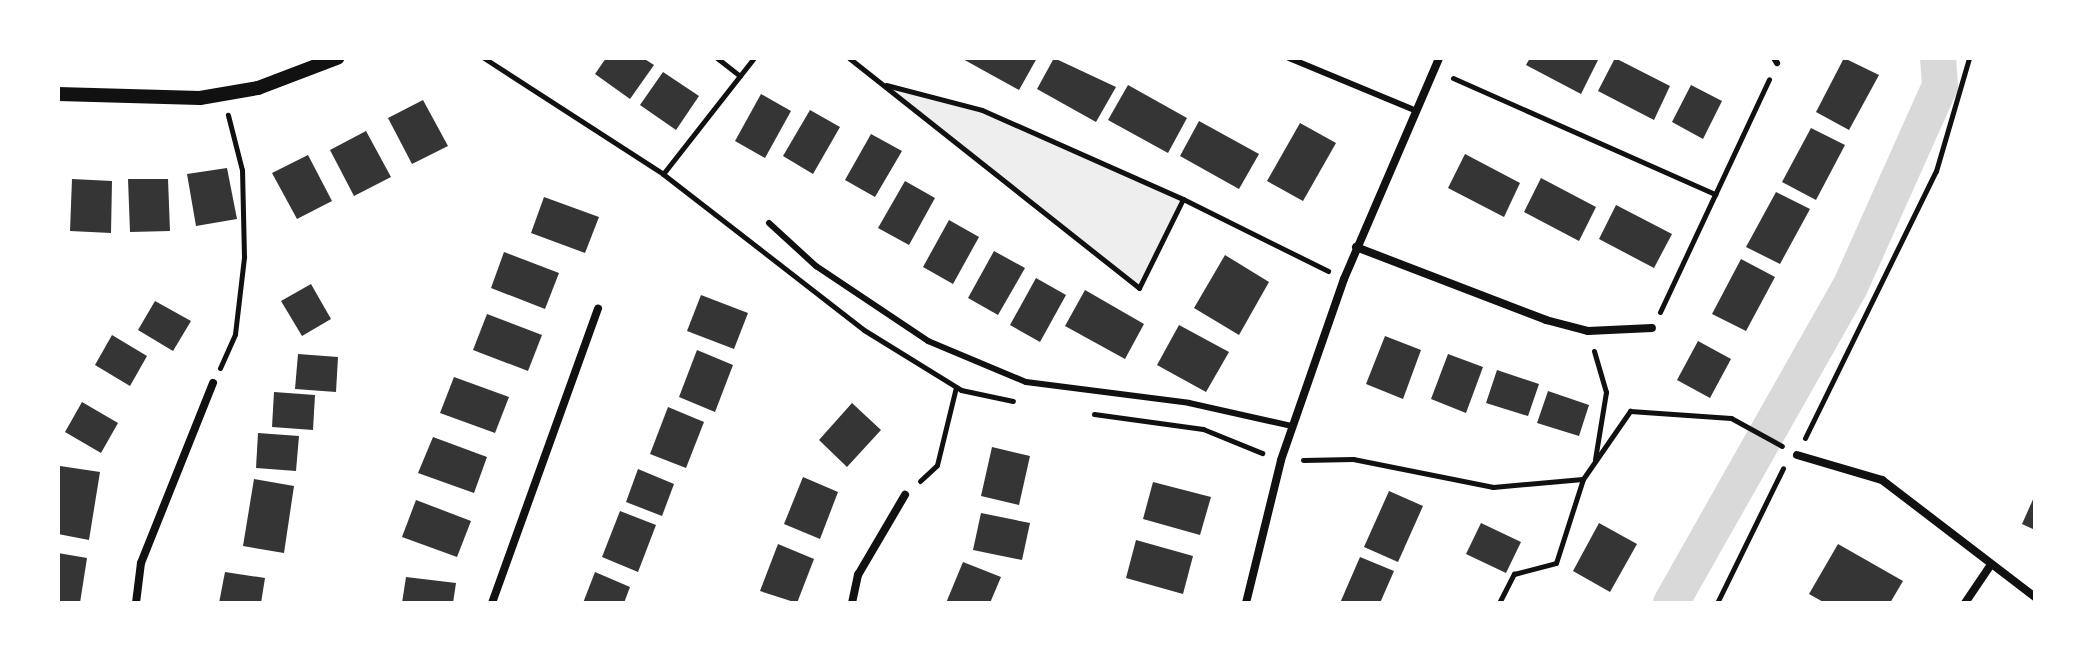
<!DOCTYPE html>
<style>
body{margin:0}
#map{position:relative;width:2093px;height:661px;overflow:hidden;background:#fff;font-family:Karla,sans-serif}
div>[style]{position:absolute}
.green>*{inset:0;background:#eee}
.canal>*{height:36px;margin:-18px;padding:0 18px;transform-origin:18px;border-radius:18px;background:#d9d9d9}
.building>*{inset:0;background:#353535}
.path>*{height:5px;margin:-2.5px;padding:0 2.5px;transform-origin:2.5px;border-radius:2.5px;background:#111}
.service>*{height:6px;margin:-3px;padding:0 3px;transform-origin:3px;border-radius:3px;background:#111}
.minor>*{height:8px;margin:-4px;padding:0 4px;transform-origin:4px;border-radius:4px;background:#111}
.tertiary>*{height:14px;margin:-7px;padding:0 7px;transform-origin:7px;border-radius:7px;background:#111}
span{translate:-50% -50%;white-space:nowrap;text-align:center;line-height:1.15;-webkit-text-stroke:8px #fff;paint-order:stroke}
.frame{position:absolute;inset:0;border:60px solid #fff;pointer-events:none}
</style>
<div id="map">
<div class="green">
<div style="clip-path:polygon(881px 83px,982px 110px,1183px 199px,1139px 288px)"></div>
</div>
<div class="canal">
<div style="left:1671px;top:603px;width:363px;rotate:-60.5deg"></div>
<div style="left:1850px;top:287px;width:220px;rotate:-65.9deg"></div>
<div style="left:1940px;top:86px;width:28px;rotate:-94deg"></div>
</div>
<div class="building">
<div style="clip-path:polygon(606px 58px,643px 58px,654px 65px,630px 99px,595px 74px)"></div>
<div style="clip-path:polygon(961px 58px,1037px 58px,1019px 90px)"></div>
<div style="clip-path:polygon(1054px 58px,1116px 87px,1096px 122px,1037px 89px)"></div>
<div style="clip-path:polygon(1530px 58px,1595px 58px,1598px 60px,1581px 94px,1526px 65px)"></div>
<div style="clip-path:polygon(1615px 58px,1670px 86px,1654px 120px,1598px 91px)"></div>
<div style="clip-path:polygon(1844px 58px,1879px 75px,1849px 130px,1816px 112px)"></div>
<div style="clip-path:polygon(663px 72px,699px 96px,676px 130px,640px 105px)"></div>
<div style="clip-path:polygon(1128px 85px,1187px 118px,1168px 153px,1108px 120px)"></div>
<div style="clip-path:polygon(1691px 85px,1722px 101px,1703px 139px,1672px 122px)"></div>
<div style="clip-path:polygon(761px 94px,791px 111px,765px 158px,735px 141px)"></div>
<div style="clip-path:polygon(423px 100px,448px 146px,412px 164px,388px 118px)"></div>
<div style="clip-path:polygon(810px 110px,840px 127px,813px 174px,783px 156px)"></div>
<div style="clip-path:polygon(1199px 121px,1259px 154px,1239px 189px,1180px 156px)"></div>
<div style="clip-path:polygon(1300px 123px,1336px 143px,1303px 201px,1267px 181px)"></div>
<div style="clip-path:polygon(1811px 128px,1845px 145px,1816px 200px,1782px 182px)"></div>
<div style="clip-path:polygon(366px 131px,391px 177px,354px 196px,330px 150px)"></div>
<div style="clip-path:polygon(871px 134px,902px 151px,875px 197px,845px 180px)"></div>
<div style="clip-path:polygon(1465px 154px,1520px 183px,1504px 217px,1448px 188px)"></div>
<div style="clip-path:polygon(308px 155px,332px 201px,297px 219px,272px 173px)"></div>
<div style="clip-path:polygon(227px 168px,237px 219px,196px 226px,187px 174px)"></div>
<div style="clip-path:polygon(1541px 178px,1596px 207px,1579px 241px,1524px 212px)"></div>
<div style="clip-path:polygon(72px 179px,112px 181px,111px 233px,70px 231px)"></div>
<div style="clip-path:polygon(128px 179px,168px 179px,170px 231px,130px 232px)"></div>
<div style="clip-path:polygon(905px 181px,935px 198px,909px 245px,878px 228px)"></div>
<div style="clip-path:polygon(1776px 192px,1810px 209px,1780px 264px,1746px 247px)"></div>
<div style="clip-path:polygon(544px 197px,599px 217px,585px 253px,531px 233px)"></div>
<div style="clip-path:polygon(1616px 205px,1672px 234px,1654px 268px,1599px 239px)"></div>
<div style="clip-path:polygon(949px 220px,979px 237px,953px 284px,923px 267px)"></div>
<div style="clip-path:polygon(994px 251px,1025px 268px,998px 315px,968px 298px)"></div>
<div style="clip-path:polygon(504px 252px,559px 273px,545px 309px,491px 288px)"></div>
<div style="clip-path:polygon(1225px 255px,1269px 282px,1239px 335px,1194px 308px)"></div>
<div style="clip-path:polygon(1741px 259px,1775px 277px,1746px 331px,1712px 314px)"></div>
<div style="clip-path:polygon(1036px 278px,1066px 295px,1040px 342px,1010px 325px)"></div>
<div style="clip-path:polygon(311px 284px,331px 319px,302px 336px,281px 301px)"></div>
<div style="clip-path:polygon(1085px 290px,1144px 324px,1125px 359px,1065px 326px)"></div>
<div style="clip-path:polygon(701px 295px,748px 313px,734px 349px,687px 331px)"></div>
<div style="clip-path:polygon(155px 301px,191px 321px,173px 351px,138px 330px)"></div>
<div style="clip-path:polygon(487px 314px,542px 335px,528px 371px,473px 350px)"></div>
<div style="clip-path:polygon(1179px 325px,1229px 352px,1206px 392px,1157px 365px)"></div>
<div style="clip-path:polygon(112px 335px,147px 356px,130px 386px,95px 365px)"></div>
<div style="clip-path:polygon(1385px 336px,1421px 350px,1403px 399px,1366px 384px)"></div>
<div style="clip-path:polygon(1698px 341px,1731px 359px,1710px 398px,1677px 380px)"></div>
<div style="clip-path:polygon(697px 350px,733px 365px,715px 412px,679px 397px)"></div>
<div style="clip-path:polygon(298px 354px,338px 357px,336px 392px,295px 389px)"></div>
<div style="clip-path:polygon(1448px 354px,1483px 367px,1466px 413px,1431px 399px)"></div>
<div style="clip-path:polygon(1497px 370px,1539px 384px,1528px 416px,1486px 403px)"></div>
<div style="clip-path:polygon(454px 377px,509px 397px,495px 433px,440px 413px)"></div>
<div style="clip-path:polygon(1548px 391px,1589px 405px,1579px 436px,1537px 423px)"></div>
<div style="clip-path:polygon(274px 392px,315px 395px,313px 430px,272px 427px)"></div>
<div style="clip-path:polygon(82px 402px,118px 423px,101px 453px,65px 432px)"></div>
<div style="clip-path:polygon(852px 403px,881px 430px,847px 467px,819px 440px)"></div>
<div style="clip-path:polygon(668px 407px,704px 422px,686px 468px,650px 454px)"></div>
<div style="clip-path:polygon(258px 433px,299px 436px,296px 471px,256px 468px)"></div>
<div style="clip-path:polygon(433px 437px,487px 457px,474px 493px,418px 473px)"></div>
<div style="clip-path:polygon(992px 447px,1030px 456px,1019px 505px,981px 496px)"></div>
<div style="clip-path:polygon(60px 466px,100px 472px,89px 540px,58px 534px)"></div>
<div style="clip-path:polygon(638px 469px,674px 484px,662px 516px,626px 502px)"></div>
<div style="clip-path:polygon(803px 477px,838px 492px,820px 539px,784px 524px)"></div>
<div style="clip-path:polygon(254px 479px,294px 486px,284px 553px,243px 546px)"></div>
<div style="clip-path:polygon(1153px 482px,1211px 497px,1200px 535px,1143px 519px)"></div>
<div style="clip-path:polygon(1389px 491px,1423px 506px,1398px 562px,1364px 547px)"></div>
<div style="clip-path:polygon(2035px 495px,2035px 530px,2022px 524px)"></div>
<div style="clip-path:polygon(416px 500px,471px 521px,457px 557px,402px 537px)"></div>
<div style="clip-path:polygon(620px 511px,656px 525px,638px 572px,602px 557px)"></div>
<div style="clip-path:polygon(981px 513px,1030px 523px,1022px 560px,973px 550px)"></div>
<div style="clip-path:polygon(1481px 523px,1521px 542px,1506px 573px,1466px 554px)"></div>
<div style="clip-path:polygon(1599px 523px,1637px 544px,1610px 592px,1573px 571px)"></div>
<div style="clip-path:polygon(1136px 540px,1193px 556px,1183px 594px,1126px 578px)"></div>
<div style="clip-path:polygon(778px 544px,814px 559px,797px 603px,760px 591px)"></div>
<div style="clip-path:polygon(1838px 544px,1903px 581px,1890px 603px,1825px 603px,1809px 594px)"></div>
<div style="clip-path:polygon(58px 553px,87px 558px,80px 603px,58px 603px)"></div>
<div style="clip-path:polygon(1360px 557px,1394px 571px,1380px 603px,1340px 603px)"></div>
<div style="clip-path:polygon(963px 562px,1001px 577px,990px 603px,946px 603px)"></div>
<div style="clip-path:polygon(225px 572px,265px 578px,261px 603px,219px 603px)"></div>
<div style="clip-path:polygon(595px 572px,630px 587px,624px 603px,583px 603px)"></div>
<div style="clip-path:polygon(406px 577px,456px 583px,453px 603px,402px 603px)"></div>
</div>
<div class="path">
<div style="left:484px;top:58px;width:213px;rotate:32.9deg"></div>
<div style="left:663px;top:174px;width:254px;rotate:37.8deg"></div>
<div style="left:864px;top:330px;width:114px;rotate:31.7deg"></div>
<div style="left:961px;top:390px;width:53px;rotate:11.9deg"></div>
<div style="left:717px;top:58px;width:29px;rotate:38deg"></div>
<div style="left:849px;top:58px;width:370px;rotate:38.4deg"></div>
<div style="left:1139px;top:288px;width:99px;rotate:-63.7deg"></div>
<div style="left:1183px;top:199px;width:162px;rotate:26.4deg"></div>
<div style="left:1453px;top:78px;width:287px;rotate:23.9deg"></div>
<div style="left:886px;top:85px;width:99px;rotate:14.6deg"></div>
<div style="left:982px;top:110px;width:220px;rotate:23.9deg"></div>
<div style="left:663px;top:174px;width:147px;rotate:-51.9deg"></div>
<div style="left:1660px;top:312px;width:257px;rotate:-64.9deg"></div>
<div style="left:1594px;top:351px;width:43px;rotate:73.7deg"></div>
<div style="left:1606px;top:392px;width:68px;rotate:99.3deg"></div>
<div style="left:220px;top:368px;width:37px;rotate:-66deg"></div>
<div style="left:235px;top:334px;width:78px;rotate:-83.3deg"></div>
<div style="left:244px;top:257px;width:87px;rotate:-91.3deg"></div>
<div style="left:242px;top:170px;width:57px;rotate:-104.3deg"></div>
<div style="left:1094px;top:414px;width:110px;rotate:7.8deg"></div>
<div style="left:1203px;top:429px;width:64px;rotate:22.1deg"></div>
<div style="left:1805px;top:438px;width:297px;rotate:-63.9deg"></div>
<div style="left:1936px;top:171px;width:118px;rotate:-73.7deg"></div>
<div style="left:1303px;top:460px;width:50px;rotate:-1.1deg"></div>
<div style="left:1353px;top:459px;width:143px;rotate:11.3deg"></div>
<div style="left:1493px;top:487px;width:90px;rotate:-5.1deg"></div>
<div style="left:1583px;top:479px;width:83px;rotate:-55.3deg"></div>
<div style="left:1630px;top:411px;width:101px;rotate:4deg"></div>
<div style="left:1731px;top:418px;width:58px;rotate:28.8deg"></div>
<div style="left:920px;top:481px;width:23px;rotate:-43deg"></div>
<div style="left:937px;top:465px;width:80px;rotate:-76.3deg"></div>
<div style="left:1499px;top:603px;width:33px;rotate:-63deg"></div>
<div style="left:1514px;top:574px;width:43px;rotate:-14.7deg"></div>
<div style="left:1556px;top:563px;width:88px;rotate:-72.2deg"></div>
<div style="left:1717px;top:603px;width:150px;rotate:-63.9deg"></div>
</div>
<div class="service">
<div style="left:1289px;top:58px;width:133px;rotate:22.5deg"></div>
<div style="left:1774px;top:58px;width:6px;rotate:59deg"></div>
<div style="left:769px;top:223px;width:64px;rotate:42.5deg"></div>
<div style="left:816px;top:266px;width:135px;rotate:33.8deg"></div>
<div style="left:928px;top:341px;width:106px;rotate:22.7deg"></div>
<div style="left:1026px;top:382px;width:164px;rotate:7.3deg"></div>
<div style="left:1189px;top:403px;width:106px;rotate:12.6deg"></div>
</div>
<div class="minor">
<div style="left:1356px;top:247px;width:204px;rotate:21deg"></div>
<div style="left:1546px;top:320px;width:43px;rotate:14.7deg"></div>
<div style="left:1588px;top:331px;width:64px;rotate:-2.7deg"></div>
<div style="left:1797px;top:455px;width:89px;rotate:16.4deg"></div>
<div style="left:1882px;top:480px;width:193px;rotate:37.4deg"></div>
<div style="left:136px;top:603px;width:40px;rotate:-82.9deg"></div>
<div style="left:141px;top:563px;width:194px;rotate:-68.2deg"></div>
<div style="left:492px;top:603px;width:313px;rotate:-70.2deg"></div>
<div style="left:852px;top:603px;width:29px;rotate:-78deg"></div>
<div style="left:858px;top:575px;width:93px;rotate:-59.6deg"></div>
<div style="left:1246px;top:603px;width:147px;rotate:-76.2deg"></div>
<div style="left:1281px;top:460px;width:192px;rotate:-70.8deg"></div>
<div style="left:1344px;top:279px;width:241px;rotate:-66.7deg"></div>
<div style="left:1965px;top:603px;width:45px;rotate:-56deg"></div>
</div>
<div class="tertiary">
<div style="left:58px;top:94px;width:142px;rotate:1.6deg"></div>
<div style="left:200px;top:98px;width:59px;rotate:-9.8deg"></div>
<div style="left:258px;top:88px;width:85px;rotate:-20.8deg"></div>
</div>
<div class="frame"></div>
</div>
